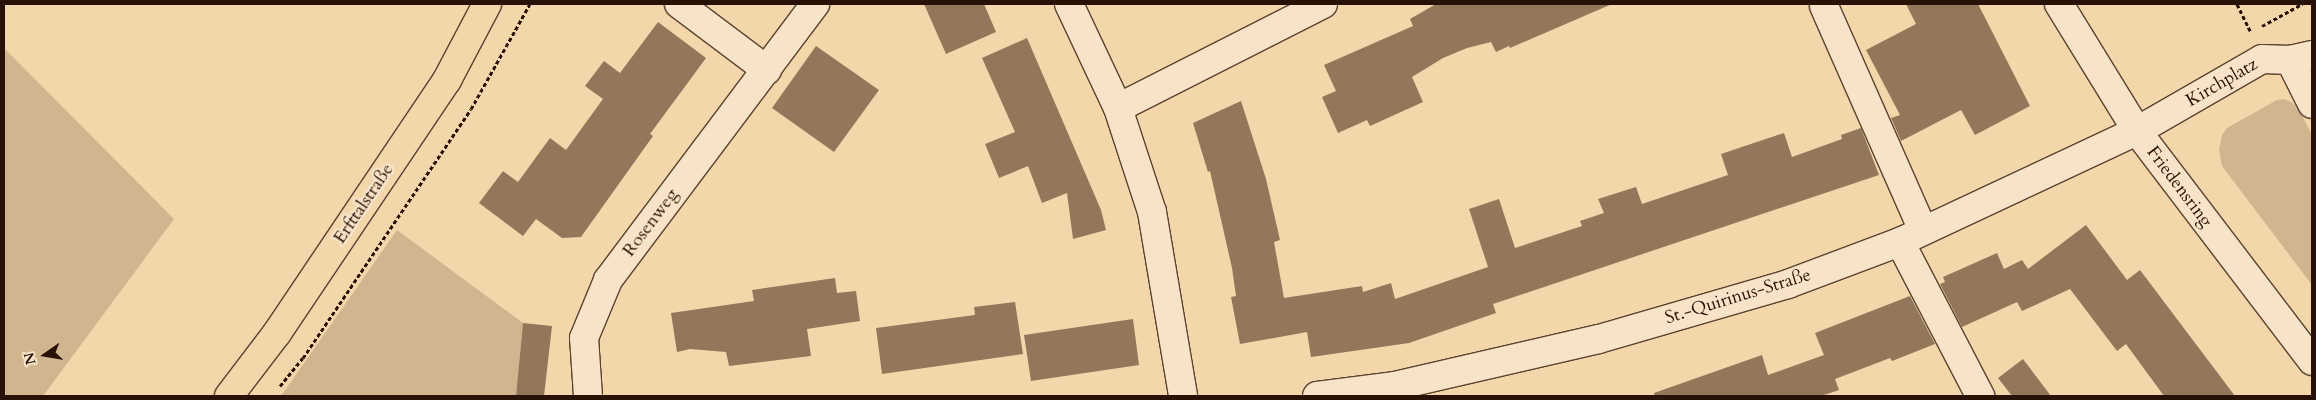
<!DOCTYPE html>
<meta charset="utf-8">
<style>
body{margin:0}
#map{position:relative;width:2316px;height:400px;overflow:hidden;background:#f3d6aa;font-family:Cardo,serif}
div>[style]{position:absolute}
.green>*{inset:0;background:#d0b58e}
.building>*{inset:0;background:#92775b}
.path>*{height:3px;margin-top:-1.5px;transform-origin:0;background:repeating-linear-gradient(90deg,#281106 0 4px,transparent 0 6.5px)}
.roads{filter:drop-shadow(1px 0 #5b422f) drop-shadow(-1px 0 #5b422f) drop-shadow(0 1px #5b422f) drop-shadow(0 -1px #5b422f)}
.minor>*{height:28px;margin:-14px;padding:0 14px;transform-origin:14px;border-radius:14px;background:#f7e4c8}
.major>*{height:28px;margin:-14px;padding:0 14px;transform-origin:14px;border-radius:14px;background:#f3d6aa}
span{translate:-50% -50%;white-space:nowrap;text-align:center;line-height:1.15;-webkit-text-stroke:5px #f7e4c8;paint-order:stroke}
.street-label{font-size:18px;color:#281106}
.frame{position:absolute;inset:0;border:5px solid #281106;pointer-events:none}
.north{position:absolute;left:20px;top:330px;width:50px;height:50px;-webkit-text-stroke:4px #f7e4c8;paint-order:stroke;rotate:257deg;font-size:14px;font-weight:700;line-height:20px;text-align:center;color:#281106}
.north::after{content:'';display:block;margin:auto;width:18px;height:22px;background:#281106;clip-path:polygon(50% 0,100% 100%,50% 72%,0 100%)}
</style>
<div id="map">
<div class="green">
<div style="clip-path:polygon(4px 48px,174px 219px,43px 396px,4px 396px)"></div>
<div style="clip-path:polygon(2284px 99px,2291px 102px,2298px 108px,2312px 135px,2312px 285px,2222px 166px,2219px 149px,2222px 135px,2227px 128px,2277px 100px)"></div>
<div style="clip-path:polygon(397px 230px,523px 323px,516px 396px,281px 396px)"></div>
</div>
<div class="building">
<div style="clip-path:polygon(924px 4px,984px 4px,996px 32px,946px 54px)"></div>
<div style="clip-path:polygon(1436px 4px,1612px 4px,1510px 48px,1509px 46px,1496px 52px,1491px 42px,1467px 48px,1443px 58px,1412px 77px,1423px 102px,1370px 126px,1367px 120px,1338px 133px,1322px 97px,1336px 91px,1324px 65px,1413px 26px,1410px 19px)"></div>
<div style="clip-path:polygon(1906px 4px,1978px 4px,2030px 106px,1975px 135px,1961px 110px,1901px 141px,1891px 118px,1900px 115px,1866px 50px,1916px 24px)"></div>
<div style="clip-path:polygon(658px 22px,706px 58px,650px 134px,653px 136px,581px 237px,562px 238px,536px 219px,523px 236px,479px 203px,503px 171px,518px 182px,550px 138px,566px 150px,603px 99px,585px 86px,604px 61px,620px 73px)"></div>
<div style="clip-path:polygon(1027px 38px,1101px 210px,1106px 230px,1073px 239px,1067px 193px,1042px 203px,1028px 166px,999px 178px,985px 144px,1015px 132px,982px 58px)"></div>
<div style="clip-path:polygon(816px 46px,879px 90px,834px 152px,772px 108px)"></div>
<div style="clip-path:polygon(1241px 101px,1266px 179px,1280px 240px,1274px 242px,1284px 298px,1362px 286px,1363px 292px,1391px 283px,1395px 299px,1488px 267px,1469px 209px,1499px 199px,1515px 248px,1582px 226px,1580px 221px,1604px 213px,1598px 199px,1636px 187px,1642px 204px,1728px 175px,1721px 154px,1784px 133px,1792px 157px,1842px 139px,1841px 135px,1861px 128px,1879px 175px,1493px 304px,1496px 313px,1409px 343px,1311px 357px,1307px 332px,1240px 344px,1231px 297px,1236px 296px,1232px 268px,1210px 171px,1208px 172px,1193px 123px)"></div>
<div style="clip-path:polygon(2086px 225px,2127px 280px,2140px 270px,2235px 396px,2164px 396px,2126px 344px,2117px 351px,2070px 289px,2022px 311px,2017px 302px,1962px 327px,1940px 284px,1945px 282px,1943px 277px,1997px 253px,2004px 269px,2022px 260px,2028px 269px)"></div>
<div style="clip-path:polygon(835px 278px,837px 293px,856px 291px,860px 321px,807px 329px,811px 356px,729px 366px,726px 352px,690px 349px,677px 352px,671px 313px,754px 301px,752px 290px)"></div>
<div style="clip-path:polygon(1910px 296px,1935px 344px,1892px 361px,1890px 358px,1835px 379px,1839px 390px,1821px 396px,1655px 396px,1654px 393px,1762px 355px,1768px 375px,1824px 355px,1815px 333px)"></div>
<div style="clip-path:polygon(1015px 302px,1023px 354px,882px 374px,876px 328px,975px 315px,974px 307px)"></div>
<div style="clip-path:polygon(1133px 319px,1139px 365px,1031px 381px,1024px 335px)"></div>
<div style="clip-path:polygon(523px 323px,552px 326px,544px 396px,516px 396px)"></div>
<div style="clip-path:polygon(2023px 359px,2051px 396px,2012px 396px,1998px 378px)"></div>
</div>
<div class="path">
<div style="left:2237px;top:4px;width:30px;rotate:64deg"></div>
<div style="left:2262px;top:26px;width:46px;rotate:-28.8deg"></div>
<div style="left:280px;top:386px;width:36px;rotate:-51deg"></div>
<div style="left:303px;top:358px;width:300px;rotate:-56deg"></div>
<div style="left:471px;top:109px;width:120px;rotate:-60.7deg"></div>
</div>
<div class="roads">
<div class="minor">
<div style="left:679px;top:4px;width:110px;rotate:36.9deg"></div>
<div style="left:1069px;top:4px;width:115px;rotate:64.8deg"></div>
<div style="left:1118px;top:108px;width:109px;rotate:71.9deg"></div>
<div style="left:1152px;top:212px;width:187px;rotate:80.4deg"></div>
<div style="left:2059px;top:4px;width:149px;rotate:58.4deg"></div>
<div style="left:2137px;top:131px;width:289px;rotate:52.7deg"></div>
<div style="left:1824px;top:6px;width:245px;rotate:66.2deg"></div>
<div style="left:2290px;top:60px;width:49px;rotate:63.4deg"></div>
<div style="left:1118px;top:108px;width:230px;rotate:-26.9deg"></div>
<div style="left:1900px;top:242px;width:174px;rotate:62.5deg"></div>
<div style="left:588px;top:396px;width:58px;rotate:-93.9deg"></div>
<div style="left:584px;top:338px;width:63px;rotate:-67.5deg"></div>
<div style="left:608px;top:280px;width:345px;rotate:-53.1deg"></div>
<div style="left:1317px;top:396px;width:79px;rotate:-7.3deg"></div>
<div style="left:1395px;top:386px;width:209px;rotate:-13deg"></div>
<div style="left:1599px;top:339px;width:197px;rotate:-16.2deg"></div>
<div style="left:1788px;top:284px;width:120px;rotate:-20.6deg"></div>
<div style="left:1900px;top:242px;width:262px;rotate:-25.1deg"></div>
<div style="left:2137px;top:131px;width:144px;rotate:-29.9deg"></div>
<div style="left:2262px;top:59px;width:28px;rotate:2deg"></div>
<div style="left:2290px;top:60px;width:23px;rotate:-13deg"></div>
</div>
<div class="major">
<div style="left:229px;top:396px;width:79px;rotate:-52.7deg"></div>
<div style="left:277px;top:333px;width:305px;rotate:-56.1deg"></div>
<div style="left:447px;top:80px;width:86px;rotate:-62.2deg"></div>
</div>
</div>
<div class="street-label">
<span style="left:2222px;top:83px;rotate:-30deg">Kirchplatz</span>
<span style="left:2179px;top:187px;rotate:53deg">Friedensring</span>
<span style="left:364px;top:204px;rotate:-56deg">Erfttalstraße</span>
<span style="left:651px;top:223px;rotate:-53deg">Rosenweg</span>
<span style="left:1738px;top:297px;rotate:-17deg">St.-Quirinus-Straße</span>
</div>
<div class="frame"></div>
<div class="north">N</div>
</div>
